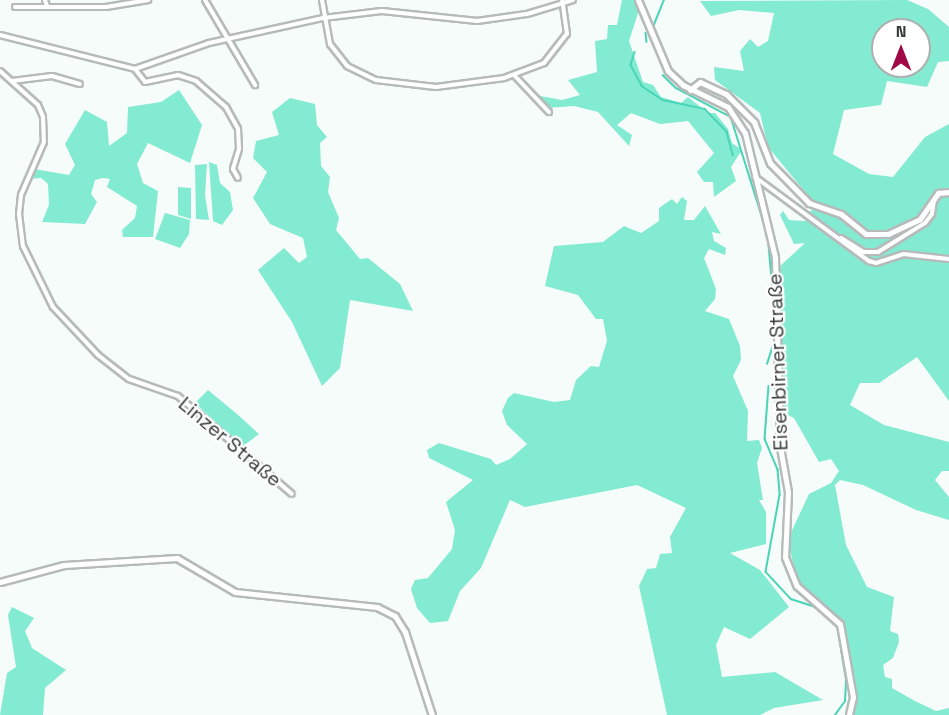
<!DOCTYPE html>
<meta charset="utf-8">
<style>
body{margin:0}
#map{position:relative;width:949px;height:715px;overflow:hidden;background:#f6fcfa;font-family:"Space Grotesk",sans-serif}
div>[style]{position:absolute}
.green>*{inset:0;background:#83ebd2}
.stream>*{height:1.5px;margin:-0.75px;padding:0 0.75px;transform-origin:0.75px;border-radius:0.75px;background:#49d4b6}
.roads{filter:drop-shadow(2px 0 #b6bbba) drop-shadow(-2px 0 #b6bbba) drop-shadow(0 2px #b6bbba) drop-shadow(0 -2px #b6bbba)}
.street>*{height:4px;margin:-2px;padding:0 2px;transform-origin:2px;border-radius:2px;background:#fff}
.secondary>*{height:5px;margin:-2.5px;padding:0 2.5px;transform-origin:2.5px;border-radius:2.5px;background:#fff}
span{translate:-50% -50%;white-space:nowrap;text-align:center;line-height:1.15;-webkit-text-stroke:4.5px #fff;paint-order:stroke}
.street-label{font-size:20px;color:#363838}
.north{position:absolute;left:871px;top:18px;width:60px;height:60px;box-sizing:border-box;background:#fff;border:2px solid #afafaf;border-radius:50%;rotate:0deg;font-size:16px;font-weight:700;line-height:24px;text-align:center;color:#363838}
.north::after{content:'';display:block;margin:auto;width:21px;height:27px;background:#a20746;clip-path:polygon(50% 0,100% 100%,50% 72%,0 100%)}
</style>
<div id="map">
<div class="green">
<div style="clip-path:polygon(622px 0,635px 0,639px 10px,629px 41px,643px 82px,653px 85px,661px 97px,681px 103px,688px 97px,708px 113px,715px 113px,728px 129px,732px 143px,742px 150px,731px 167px,736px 181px,714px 197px,713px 182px,704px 182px,697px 172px,714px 153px,688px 121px,660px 124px,631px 113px,617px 125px,632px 135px,629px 146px,598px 112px,574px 106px,548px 108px,535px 95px,562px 100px,580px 95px,568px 80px,597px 72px,595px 41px,607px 39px,608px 25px,617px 25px)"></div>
<div style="clip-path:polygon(evenodd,907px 0,928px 9px,949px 27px,949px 61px,938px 62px,927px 87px,887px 81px,881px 105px,844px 110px,833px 154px,869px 174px,893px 177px,925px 137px,949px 124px,949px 401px,917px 357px,879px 383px,860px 383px,850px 405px,884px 425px,949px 442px,949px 471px,942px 471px,935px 480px,949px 497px,949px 520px,916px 510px,863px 485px,840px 480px,835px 485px,846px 545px,867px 587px,894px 597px,890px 631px,898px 634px,899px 642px,893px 658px,883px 665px,885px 677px,892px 679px,892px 688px,915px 701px,936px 711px,949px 708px,949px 715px,851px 715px,854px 698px,842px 623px,796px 580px,788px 539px,809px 494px,831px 483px,839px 471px,831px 459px,819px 462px,794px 418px,782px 412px,778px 268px,805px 243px,794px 244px,780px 215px,783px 211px,789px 220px,805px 221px,815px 204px,768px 147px,760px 113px,715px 80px,714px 67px,744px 71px,740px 51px,750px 39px,758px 47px,768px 41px,774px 13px,739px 10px,711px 16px,700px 1px,907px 0,883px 30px,919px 30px,919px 66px,883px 66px,883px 30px)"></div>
<div style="clip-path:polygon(179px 90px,202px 125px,190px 163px,148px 143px,137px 164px,143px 183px,158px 191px,153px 237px,123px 237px,122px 230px,135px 218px,137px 206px,107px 187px,110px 179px,103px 178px,95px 180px,91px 194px,97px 202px,85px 224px,42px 222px,49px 205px,48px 184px,41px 178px,30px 179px,34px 169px,69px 175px,75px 165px,65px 144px,85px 110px,107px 122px,109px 146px,127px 133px,128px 107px,161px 102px)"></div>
<div style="clip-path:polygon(290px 98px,315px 104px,317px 125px,327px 137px,320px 143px,321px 166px,330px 177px,328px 192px,339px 218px,336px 230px,360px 259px,368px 258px,400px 284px,413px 311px,350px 300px,340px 368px,322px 386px,292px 322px,258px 270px,284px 248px,299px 263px,307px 257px,303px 238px,270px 224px,253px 198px,267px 172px,253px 158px,256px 141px,279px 135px,272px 112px)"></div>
<div style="clip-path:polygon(209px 162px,217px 165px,220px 183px,230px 192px,233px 210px,222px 225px,213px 221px)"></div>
<div style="clip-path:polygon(207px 164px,205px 195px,209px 220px,196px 219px,195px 165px)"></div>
<div style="clip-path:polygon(178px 187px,191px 188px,191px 219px,178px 215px)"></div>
<div style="clip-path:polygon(682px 197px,687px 201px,684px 220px,694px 220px,705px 206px,721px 234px,712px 232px,714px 241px,726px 248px,725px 255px,709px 249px,704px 258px,716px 289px,715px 299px,705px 311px,729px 319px,740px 346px,741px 360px,733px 376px,748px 411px,747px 441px,759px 440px,762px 448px,757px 463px,763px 500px,759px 500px,766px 512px,766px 544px,730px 553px,760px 570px,789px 607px,750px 639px,724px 627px,716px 645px,722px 677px,775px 672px,823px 700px,774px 708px,760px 715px,667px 715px,639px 586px,647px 569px,656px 568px,660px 554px,672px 553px,670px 537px,686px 508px,637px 485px,525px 507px,510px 500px,481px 568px,460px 591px,448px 621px,430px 623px,417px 608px,411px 589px,415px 580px,428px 578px,452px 549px,455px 530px,446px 502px,473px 480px,429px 458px,427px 450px,439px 443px,491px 459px,496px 465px,510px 459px,527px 444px,507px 425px,502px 411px,508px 398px,514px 393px,554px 402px,570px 400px,576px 380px,591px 366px,599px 367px,607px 341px,603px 319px,596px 319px,578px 295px,545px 286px,554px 246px,603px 242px,624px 226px,641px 233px,659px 221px,659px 208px,672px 199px,677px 204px)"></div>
<div style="clip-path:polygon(165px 213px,190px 220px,189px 234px,180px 248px,155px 239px)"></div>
<div style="clip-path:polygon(208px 390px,237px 414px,259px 434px,242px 447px,195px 403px)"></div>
<div style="clip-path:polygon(12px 607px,34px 618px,25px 631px,32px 648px,66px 670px,45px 688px,43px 715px,0 715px,7px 673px,16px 667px,8px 615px)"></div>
</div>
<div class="stream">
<div style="left:653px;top:27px;width:29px;rotate:-68deg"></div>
<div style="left:646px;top:33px;width:9px;rotate:84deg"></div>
<div style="left:635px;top:52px;width:14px;rotate:107deg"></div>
<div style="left:631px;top:65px;width:24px;rotate:62deg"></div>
<div style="left:642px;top:86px;width:25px;rotate:34deg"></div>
<div style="left:663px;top:100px;width:43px;rotate:12.1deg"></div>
<div style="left:705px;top:109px;width:32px;rotate:46deg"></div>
<div style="left:727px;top:132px;width:24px;rotate:75deg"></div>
<div style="left:663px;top:75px;width:18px;rotate:45deg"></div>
<div style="left:676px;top:88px;width:62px;rotate:27.8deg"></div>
<div style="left:731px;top:117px;width:117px;rotate:72.6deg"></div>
<div style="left:769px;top:245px;width:46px;rotate:85deg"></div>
<div style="left:767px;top:364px;width:22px;rotate:-72deg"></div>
<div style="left:769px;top:386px;width:53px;rotate:94.3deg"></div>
<div style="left:765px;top:439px;width:34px;rotate:67deg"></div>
<div style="left:778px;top:470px;width:25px;rotate:85deg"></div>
<div style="left:780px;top:495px;width:78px;rotate:100.3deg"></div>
<div style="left:766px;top:572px;width:37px;rotate:47deg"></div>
<div style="left:791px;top:599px;width:28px;rotate:18deg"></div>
<div style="left:835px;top:715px;width:17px;rotate:-54deg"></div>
<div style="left:845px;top:701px;width:21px;rotate:-87deg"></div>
<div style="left:846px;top:680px;width:56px;rotate:-99.3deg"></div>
</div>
<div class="roads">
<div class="street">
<div style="left:45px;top:0;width:6px;rotate:72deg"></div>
<div style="left:205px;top:0;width:99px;rotate:59.5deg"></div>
<div style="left:322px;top:0;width:45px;rotate:79.7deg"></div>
<div style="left:330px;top:44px;width:28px;rotate:52deg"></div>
<div style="left:347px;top:66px;width:32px;rotate:26deg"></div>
<div style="left:376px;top:80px;width:60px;rotate:6.7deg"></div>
<div style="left:436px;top:87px;width:69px;rotate:-7.5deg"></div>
<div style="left:504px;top:78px;width:43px;rotate:-20.6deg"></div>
<div style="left:544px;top:63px;width:37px;rotate:-52deg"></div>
<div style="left:567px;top:34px;width:34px;rotate:-98deg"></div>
<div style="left:15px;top:7px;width:91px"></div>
<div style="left:106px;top:7px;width:43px;rotate:-9.5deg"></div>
<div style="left:0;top:35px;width:139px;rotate:14.1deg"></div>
<div style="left:135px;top:69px;width:16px;rotate:52deg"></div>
<div style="left:145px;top:82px;width:34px;rotate:-12deg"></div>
<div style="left:178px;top:75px;width:19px;rotate:18deg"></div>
<div style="left:196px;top:81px;width:40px;rotate:41deg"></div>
<div style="left:226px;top:107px;width:25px;rotate:61deg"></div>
<div style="left:238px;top:129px;width:20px;rotate:87deg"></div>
<div style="left:239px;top:149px;width:21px;rotate:107deg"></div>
<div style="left:233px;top:169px;width:10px;rotate:61deg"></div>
<div style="left:135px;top:69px;width:78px;rotate:-19.4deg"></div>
<div style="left:209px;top:43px;width:117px;rotate:-12.4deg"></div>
<div style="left:323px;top:18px;width:59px;rotate:-6.8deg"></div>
<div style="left:382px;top:11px;width:96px;rotate:6deg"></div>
<div style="left:477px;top:21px;width:50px;rotate:-8deg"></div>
<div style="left:527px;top:14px;width:48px;rotate:-16.9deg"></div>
<div style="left:0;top:71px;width:51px;rotate:41.8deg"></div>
<div style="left:38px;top:105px;width:13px;rotate:67deg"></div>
<div style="left:43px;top:117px;width:25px;rotate:88deg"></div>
<div style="left:44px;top:142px;width:58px;rotate:113.5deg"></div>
<div style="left:21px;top:195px;width:19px;rotate:96deg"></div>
<div style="left:19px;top:214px;width:32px;rotate:83deg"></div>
<div style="left:23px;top:246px;width:68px;rotate:63.8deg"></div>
<div style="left:53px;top:307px;width:66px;rotate:46.8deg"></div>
<div style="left:98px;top:355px;width:39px;rotate:38deg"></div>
<div style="left:129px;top:379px;width:52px;rotate:19.1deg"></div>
<div style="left:178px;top:396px;width:150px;rotate:40.7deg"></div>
<div style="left:514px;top:75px;width:51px;rotate:46.6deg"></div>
<div style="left:12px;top:81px;width:40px;rotate:-7.1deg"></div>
<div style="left:52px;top:76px;width:29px;rotate:16deg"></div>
<div style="left:755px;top:177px;width:142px;rotate:36.4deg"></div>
<div style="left:869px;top:261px;width:7px;rotate:16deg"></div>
<div style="left:876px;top:263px;width:28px;rotate:-18deg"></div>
<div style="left:903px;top:254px;width:46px;rotate:6.2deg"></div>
<div style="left:841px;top:238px;width:26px;rotate:32deg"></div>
<div style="left:863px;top:252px;width:15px"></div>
<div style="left:878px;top:252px;width:55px;rotate:-31.7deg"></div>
<div style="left:925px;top:223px;width:11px;rotate:-52deg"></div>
<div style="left:932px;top:214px;width:14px;rotate:-82deg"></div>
</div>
<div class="secondary">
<div style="left:638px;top:0;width:77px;rotate:67.1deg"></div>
<div style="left:668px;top:71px;width:21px;rotate:43deg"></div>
<div style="left:683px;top:85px;width:50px;rotate:26.1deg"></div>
<div style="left:728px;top:107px;width:31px;rotate:57deg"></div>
<div style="left:745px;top:133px;width:128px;rotate:76.4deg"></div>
<div style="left:775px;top:257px;width:190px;rotate:88.5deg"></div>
<div style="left:780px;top:447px;width:46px;rotate:79.9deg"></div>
<div style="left:788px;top:492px;width:65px;rotate:92.6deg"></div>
<div style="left:785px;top:557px;width:31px;rotate:68deg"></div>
<div style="left:797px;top:586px;width:57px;rotate:41.5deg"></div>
<div style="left:840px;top:624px;width:74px;rotate:79.9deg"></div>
<div style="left:853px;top:697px;width:18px;rotate:103deg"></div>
<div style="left:690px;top:90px;width:13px;rotate:-39deg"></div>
<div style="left:700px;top:82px;width:29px;rotate:25deg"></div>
<div style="left:726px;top:94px;width:40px;rotate:45deg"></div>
<div style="left:754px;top:122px;width:44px;rotate:68.7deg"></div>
<div style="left:770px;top:163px;width:56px;rotate:45.7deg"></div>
<div style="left:809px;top:203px;width:34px;rotate:19deg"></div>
<div style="left:841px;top:214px;width:32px;rotate:39deg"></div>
<div style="left:866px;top:234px;width:22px"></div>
<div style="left:888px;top:234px;width:35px;rotate:-25deg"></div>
<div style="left:920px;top:219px;width:32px;rotate:-55deg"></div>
<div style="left:938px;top:193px;width:11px;rotate:-5deg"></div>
<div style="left:0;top:582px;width:66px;rotate:-14.9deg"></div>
<div style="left:64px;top:565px;width:113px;rotate:-3.5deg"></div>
<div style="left:177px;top:558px;width:67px;rotate:30.4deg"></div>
<div style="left:235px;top:592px;width:143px;rotate:6deg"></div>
<div style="left:377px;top:607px;width:20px;rotate:27deg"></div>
<div style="left:395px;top:616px;width:19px;rotate:58deg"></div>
<div style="left:405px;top:632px;width:87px;rotate:72deg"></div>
</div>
</div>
<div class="street-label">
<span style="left:778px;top:362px;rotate:-92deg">Eisenbirner Straße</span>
<span style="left:230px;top:442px;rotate:40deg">Linzer Straße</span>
</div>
<div class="north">N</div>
</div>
